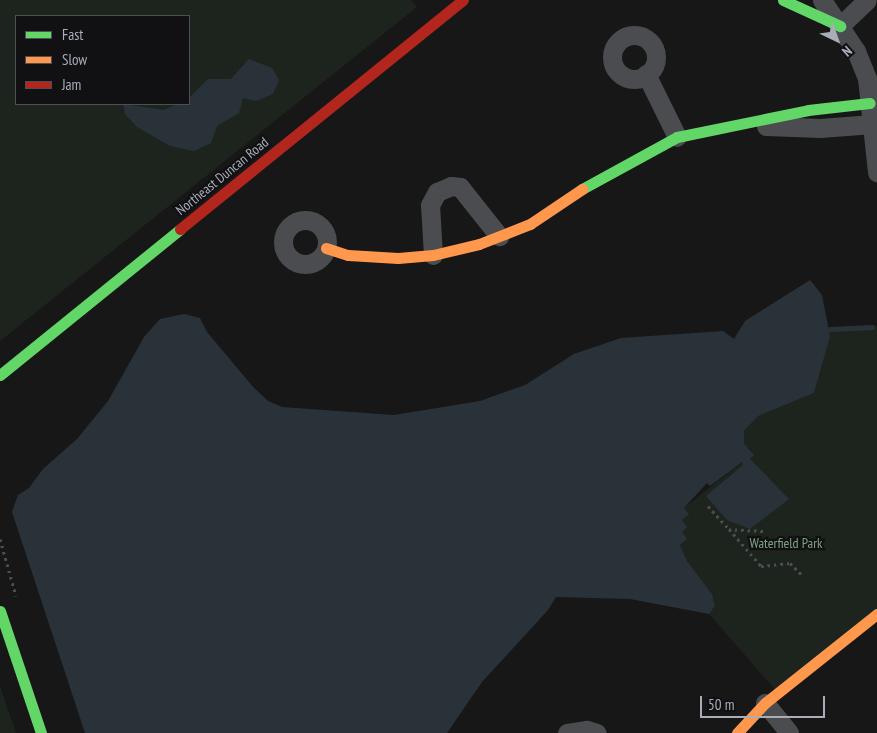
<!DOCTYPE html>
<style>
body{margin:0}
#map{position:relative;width:877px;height:733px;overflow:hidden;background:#171717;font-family:"PT Sans Narrow",sans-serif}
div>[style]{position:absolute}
.green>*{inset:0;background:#1d241e}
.water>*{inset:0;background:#2a3239}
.stream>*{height:5px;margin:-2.5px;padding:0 2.5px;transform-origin:2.5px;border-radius:2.5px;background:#2a3239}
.path>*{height:3px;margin-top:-1.5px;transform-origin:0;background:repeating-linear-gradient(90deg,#4d4e52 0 2.5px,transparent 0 6.5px)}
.street>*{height:19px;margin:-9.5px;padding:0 9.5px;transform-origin:9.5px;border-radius:9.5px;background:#4b4c50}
.street>.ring{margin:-9.5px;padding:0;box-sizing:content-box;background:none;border:19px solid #4b4c50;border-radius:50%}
.fast>*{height:11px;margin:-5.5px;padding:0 5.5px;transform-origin:5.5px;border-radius:5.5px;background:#63d668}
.slow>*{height:11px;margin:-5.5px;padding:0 5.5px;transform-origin:5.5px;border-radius:5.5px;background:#ff974d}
.jam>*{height:11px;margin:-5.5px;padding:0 5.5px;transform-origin:5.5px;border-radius:5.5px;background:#b3261e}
span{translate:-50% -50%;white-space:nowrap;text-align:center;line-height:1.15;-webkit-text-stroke:4.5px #111113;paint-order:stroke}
.street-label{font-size:14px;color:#a8adb8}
.park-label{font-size:14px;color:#7fa381}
.legend{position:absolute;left:15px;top:15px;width:175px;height:90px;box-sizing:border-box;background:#111113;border:1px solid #4d4f55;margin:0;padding:6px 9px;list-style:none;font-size:15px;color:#a8adb8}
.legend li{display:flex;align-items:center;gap:10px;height:25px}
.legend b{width:25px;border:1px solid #4d4f55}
.north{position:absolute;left:812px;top:15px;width:50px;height:50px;-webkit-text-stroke:4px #111113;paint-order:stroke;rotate:138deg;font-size:14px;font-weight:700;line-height:20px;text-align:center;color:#a8adb8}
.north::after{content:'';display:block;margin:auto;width:18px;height:22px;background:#a8adb8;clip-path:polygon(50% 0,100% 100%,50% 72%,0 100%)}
.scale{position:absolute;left:700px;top:696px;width:125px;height:22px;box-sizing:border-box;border:2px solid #a8adb8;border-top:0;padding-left:6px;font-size:15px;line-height:18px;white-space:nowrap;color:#a8adb8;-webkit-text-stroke:4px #111113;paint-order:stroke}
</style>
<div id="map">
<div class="green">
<div style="clip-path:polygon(evenodd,0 0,411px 0,417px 7px,0 341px,0 0,16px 16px,189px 16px,189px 104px,16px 104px,16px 16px)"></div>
<div style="clip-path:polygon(877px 326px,877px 614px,777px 692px,709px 614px,715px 606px,712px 594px,687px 561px,680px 545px,687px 539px,681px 532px,684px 508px,742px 462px,744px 431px,757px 416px,814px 393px,830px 329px)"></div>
<div style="clip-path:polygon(0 686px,16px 733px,0 733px)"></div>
</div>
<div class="water">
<div style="clip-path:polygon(249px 59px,272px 68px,279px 80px,273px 94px,256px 101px,243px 98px,239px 113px,217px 126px,211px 143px,194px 151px,170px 146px,137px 127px,125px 114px,123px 104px,164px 110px,177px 104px,189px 104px,189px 98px,208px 79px,231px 79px)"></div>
<div style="clip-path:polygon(810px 280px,822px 295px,830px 336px,814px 393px,758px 416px,744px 431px,744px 444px,754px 455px,750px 459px,789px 499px,750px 529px,727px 520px,706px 496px,743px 465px,742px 462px,710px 486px,707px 483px,684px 508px,689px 514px,682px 520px,687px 527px,682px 532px,687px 539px,680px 545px,687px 561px,712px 594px,715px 606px,709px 614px,630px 599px,556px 597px,548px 610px,482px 682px,447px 733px,85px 733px,12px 512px,18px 495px,29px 488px,43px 469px,77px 439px,108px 401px,144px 337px,160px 319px,184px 314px,200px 318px,207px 332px,254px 388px,268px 401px,282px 407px,394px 415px,480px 401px,525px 385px,574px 354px,621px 338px,723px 331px,734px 339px,745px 321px)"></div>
</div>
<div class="stream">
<div style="left:830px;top:329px;width:42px;rotate:-2.7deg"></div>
</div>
<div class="path">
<div style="left:708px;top:506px;width:31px;rotate:48deg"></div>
<div style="left:763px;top:531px;width:34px;rotate:-177deg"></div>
<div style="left:729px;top:529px;width:49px;rotate:49.1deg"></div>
<div style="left:761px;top:566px;width:29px;rotate:-6deg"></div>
<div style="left:790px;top:563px;width:17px;rotate:45deg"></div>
<div style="left:0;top:539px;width:59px;rotate:74.3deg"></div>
</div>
<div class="street">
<div style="left:822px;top:0;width:61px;rotate:56.3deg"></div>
<div style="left:856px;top:51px;width:29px;rotate:68deg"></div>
<div style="left:867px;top:78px;width:95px;rotate:83.9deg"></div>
<div style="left:840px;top:26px;width:37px;rotate:-44deg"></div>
<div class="ring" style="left:612px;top:35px;width:25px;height:25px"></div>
<div style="left:646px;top:74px;width:70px;rotate:63.8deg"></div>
<div style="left:766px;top:126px;width:54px;rotate:2.1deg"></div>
<div style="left:820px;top:128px;width:53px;rotate:-4.3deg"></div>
<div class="ring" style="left:283px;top:220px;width:25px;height:25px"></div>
<div style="left:433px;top:255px;width:50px;rotate:-93.4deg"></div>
<div style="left:430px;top:205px;width:15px;rotate:-62deg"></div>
<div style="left:437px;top:192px;width:15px;rotate:-23deg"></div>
<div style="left:451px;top:186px;width:9px;rotate:6deg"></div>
<div style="left:460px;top:187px;width:63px;rotate:51.5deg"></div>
<div style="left:765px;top:703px;width:38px;rotate:51deg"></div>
<div style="left:567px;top:733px;width:20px;rotate:-9deg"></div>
<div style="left:587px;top:730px;width:10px;rotate:17deg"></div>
</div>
<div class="fast">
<div style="left:783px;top:0;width:63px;rotate:24.5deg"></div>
<div style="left:582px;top:189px;width:108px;rotate:-28.7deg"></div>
<div style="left:677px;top:137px;width:134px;rotate:-11.6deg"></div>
<div style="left:808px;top:110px;width:62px;rotate:-6.4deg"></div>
<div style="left:0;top:375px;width:232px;rotate:-39deg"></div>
<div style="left:0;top:611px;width:129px;rotate:71.4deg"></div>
</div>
<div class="slow">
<div style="left:326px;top:248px;width:23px;rotate:18deg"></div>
<div style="left:348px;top:255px;width:50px;rotate:3.4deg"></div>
<div style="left:398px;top:258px;width:35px;rotate:-5deg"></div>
<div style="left:433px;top:255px;width:47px;rotate:-13.4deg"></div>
<div style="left:479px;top:244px;width:55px;rotate:-21.4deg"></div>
<div style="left:530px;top:224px;width:63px;rotate:-33.9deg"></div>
<div style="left:737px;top:733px;width:41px;rotate:-47deg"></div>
<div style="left:765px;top:703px;width:143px;rotate:-38.5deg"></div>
</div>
<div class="jam">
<div style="left:180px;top:229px;width:364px;rotate:-39deg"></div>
</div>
<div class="street-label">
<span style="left:222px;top:176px;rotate:-39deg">Northeast Duncan Road</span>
</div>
<div class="park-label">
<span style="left:786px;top:543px">Waterfield Park</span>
</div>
<ul class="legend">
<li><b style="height:6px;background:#63d668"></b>Fast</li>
<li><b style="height:6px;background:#ff974d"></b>Slow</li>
<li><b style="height:6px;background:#b3261e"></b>Jam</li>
</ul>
<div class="north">N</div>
<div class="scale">50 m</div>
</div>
